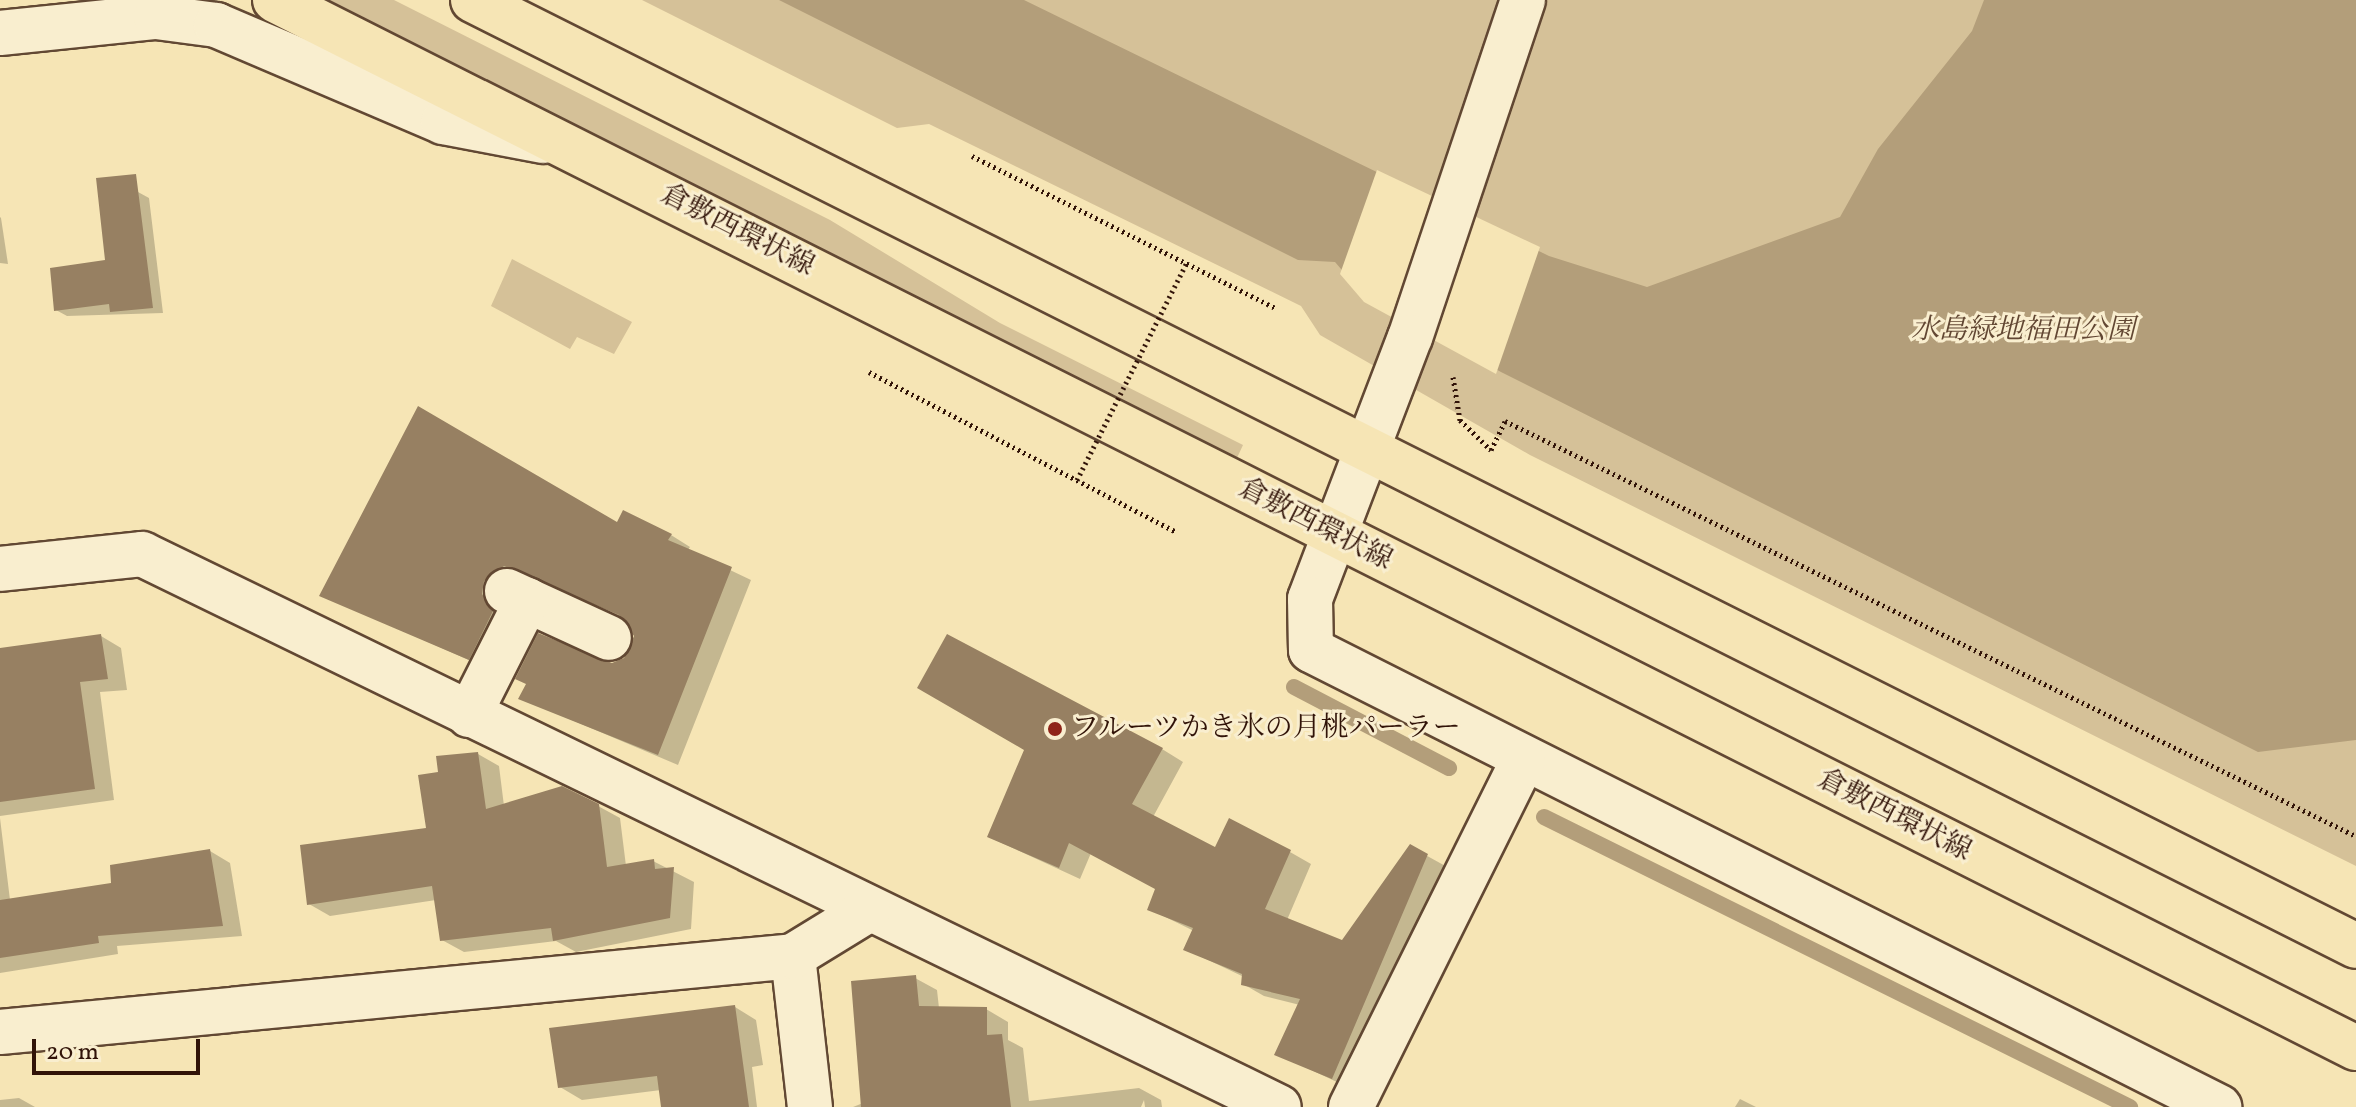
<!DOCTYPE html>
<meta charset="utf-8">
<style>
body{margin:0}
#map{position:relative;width:2356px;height:1107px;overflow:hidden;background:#f6e5b5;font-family:Vollkorn,"Noto Serif JP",serif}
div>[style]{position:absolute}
.green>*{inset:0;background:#d5c198}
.water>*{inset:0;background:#b39e7a}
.pier>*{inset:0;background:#f6e5b5}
.shadow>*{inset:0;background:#0003}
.stream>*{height:16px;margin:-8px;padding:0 8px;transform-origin:8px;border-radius:8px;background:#b39e7a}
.building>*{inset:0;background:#978062}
.path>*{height:5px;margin-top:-2.5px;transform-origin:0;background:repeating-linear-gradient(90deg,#311308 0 2px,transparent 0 6px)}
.roads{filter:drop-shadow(2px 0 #624833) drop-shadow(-2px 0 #624833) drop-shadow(0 2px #624833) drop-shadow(0 -2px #624833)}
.minor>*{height:44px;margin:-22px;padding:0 22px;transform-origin:22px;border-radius:22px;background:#f9eecf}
.major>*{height:44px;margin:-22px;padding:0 22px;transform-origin:22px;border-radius:22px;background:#f6e5b5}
.path-bridge>*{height:5px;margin-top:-2.5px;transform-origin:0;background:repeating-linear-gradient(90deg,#311308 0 2px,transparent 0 6px)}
.dots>*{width:22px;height:22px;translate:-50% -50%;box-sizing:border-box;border:4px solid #f9eecf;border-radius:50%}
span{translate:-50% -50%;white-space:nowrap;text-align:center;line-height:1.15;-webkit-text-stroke:6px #f9eecf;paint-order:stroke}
.street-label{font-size:28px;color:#311308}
.park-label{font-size:28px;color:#624733;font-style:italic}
.poi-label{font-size:28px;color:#311308}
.left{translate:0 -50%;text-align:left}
.scale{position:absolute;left:32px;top:1039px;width:168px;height:36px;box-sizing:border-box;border:4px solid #311308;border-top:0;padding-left:10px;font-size:24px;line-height:28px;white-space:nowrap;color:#311308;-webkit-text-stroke:6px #f9eecf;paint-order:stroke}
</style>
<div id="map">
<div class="green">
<div style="clip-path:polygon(329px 0,394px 0,830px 220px,1000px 323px,1243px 445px,1236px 460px)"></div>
<div style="clip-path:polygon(642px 0,2356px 0,2356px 866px,1530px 455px,1320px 335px,1301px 306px,929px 124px,897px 128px)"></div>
<div style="clip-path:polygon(512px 259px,632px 322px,614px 354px,577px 337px,570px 349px,491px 306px)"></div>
</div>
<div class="water">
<div style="clip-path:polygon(779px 0,1024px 0,1549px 256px,1647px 287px,1840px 217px,1878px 149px,1972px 31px,1984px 0,2356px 0,2356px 740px,2258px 752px,1501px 372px,1366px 298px,1335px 262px,1298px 260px)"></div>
</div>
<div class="pier">
<div style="clip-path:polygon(1377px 170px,1540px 247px,1496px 374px,1364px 302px,1340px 274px)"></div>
</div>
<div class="shadow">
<div style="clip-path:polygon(138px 192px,149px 198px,163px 313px,67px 316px,56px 310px,107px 262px)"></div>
<div style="clip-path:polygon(0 217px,1px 218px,8px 264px,0 263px)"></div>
<div style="clip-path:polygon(618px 525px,671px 535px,690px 547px,688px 550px,751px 580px,678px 765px,520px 698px,625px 659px,636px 636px,623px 617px,538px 578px,514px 581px,489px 669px,322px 595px)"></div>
<div style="clip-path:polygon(101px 636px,121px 648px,127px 690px,100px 692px,114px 800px,0 816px,0 650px)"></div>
<div style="clip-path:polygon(1162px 749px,1183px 762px,1153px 817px,1216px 850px,1290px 852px,1311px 864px,1287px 920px,1342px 942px,1411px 847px,1449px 868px,1354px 1090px,1277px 1054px,1300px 1005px,1264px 996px,1243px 984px,1244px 977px,1185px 949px,1194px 931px,1149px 909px,1157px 888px,1091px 853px,1080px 879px,989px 837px)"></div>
<div style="clip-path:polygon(478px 754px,499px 766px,504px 806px,598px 806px,620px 818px,626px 866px,653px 861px,694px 882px,691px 929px,576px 952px,556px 941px,464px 952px,442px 940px,436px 900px,330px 916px,309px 904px,428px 829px,440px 774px)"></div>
<div style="clip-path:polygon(0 818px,10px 900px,113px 885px,210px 851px,230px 863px,242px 936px,117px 946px,118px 954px,0 973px)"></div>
<div style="clip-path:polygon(915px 978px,937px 990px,939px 1008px,986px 1009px,1008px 1022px,1008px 1040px,1023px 1048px,1029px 1101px,1139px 1088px,1161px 1100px,1162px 1107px,1145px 1107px,1144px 1100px,1141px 1107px,853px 1107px,863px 1103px)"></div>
<div style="clip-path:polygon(735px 1007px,756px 1020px,763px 1065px,752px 1067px,757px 1107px,663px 1107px,661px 1090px,582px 1100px,560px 1087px)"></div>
<div style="clip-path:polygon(19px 1098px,35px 1107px,0 1107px,0 1100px)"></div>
<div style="clip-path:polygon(1740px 1099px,1756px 1107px,1735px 1107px)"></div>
</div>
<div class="stream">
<div style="left:1294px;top:687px;width:175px;rotate:27.6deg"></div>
<div style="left:1544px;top:817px;width:654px;rotate:26.33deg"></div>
</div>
<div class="building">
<div style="clip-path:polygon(136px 174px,153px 308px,110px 312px,109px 304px,54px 311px,50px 268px,105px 260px,96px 178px)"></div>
<div style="clip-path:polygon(418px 406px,617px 522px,623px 510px,672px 534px,668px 540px,732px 567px,658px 755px,518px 699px,526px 684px,515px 679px,538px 633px,612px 663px,624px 658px,634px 636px,619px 615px,504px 566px,484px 581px,482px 594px,493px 611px,469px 660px,319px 596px)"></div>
<div style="clip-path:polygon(101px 634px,108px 679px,80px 682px,95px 789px,0 802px,0 648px)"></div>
<div style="clip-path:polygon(947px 634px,1163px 748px,1132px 804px,1215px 847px,1229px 818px,1291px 850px,1265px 909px,1342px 940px,1410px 844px,1428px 854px,1332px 1079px,1274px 1055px,1300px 999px,1241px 985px,1242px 974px,1183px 950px,1193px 928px,1147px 910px,1155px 889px,1069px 843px,1059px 868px,987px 837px,1024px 750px,917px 688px)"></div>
<div style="clip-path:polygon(478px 752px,486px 809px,562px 786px,599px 804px,607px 867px,654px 859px,655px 869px,674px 867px,670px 918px,553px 941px,551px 928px,440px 941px,432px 886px,307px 905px,300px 845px,426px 828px,418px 775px,438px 772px,436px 756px)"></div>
<div style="clip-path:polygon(210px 849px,223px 926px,98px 936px,99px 943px,0 958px,0 900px,111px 883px,110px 865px)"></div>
<div style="clip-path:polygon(916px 975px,919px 1006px,987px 1007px,987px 1035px,1002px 1034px,1011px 1107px,861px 1107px,851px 981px)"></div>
<div style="clip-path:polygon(735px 1005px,749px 1107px,661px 1107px,657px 1076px,558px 1088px,549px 1028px)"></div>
</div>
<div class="path">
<div style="left:972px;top:156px;width:341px;rotate:26.6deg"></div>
<div style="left:869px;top:372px;width:345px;rotate:27.5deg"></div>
<div style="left:1453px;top:377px;width:44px;rotate:80.8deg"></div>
<div style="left:1460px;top:420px;width:43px;rotate:44.1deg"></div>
<div style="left:1491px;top:450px;width:32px;rotate:-64deg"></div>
<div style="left:1505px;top:421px;width:947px;rotate:26deg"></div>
</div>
<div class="roads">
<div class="minor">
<div style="left:1523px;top:0;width:355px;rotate:108.5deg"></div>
<div style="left:1410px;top:337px;width:280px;rotate:110.9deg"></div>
<div style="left:1310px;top:599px;width:51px;rotate:88.9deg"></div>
<div style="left:1311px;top:650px;width:1017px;rotate:26.72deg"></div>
<div style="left:0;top:33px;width:157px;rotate:-5.9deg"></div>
<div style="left:156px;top:17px;width:61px;rotate:7.6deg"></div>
<div style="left:216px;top:25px;width:247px;rotate:23.1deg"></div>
<div style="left:443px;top:122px;width:102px;rotate:10.8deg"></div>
<div style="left:0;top:569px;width:143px;rotate:-6deg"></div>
<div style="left:142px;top:554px;width:1264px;rotate:25.94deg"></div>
<div style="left:507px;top:591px;width:112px;rotate:24.7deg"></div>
<div style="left:469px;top:715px;width:129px;rotate:-63.2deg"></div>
<div style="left:793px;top:956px;width:152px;rotate:83.6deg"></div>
<div style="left:0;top:1032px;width:797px;rotate:-5.47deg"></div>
<div style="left:793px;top:956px;width:88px;rotate:-31.5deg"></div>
<div style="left:1351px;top:1107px;width:386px;rotate:-63.6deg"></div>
</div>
<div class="major">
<div style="left:275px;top:0;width:2330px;rotate:26.73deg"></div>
<div style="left:473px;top:0;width:2107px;rotate:26.67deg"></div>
</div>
</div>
<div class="path-bridge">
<div style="left:1077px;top:480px;width:242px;rotate:-63.2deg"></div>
</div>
<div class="dots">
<div style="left:1055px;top:729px;background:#8f2418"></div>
</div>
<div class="street-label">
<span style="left:737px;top:231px;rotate:27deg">倉敷西環状線</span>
<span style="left:1315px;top:525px;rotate:27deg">倉敷西環状線</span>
<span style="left:1894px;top:816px;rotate:27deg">倉敷西環状線</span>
</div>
<div class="park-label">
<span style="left:2023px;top:331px">水島緑地福田公園</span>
</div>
<div class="poi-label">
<span class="left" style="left:1071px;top:729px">フルーツかき氷の月桃パーラー</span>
</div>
<div class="scale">20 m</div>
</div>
